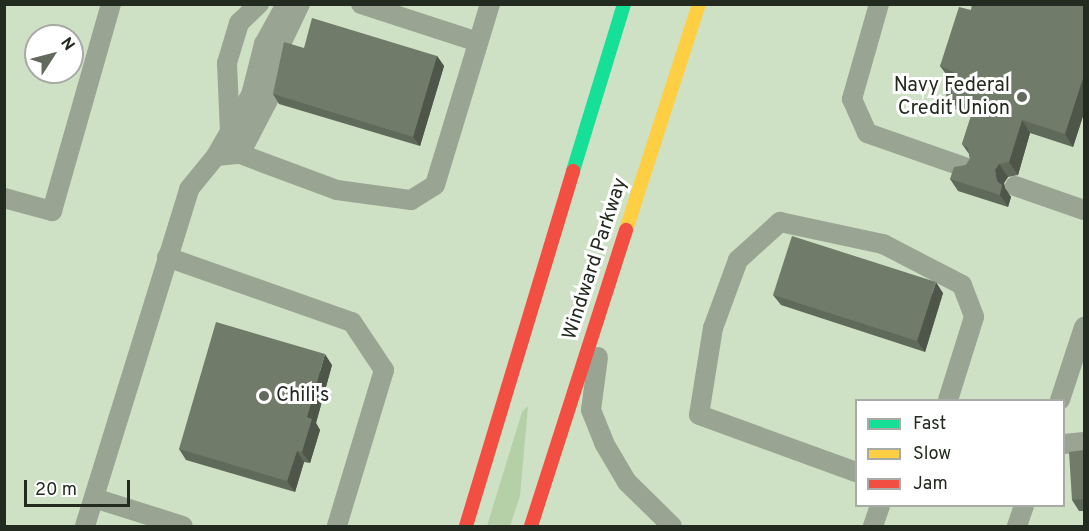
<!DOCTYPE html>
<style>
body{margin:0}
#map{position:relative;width:1089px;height:531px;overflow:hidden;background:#d5e0d0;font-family:Overpass,sans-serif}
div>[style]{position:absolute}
.built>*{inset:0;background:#cee1c5}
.green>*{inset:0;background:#b5d0a6}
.lane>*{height:20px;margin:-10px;padding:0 10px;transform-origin:10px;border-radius:10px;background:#99a492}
.fast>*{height:14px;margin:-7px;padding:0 7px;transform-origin:7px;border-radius:7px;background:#16e098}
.slow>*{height:14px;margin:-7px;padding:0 7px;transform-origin:7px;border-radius:7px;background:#ffcf43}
.jam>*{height:14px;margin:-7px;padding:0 7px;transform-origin:7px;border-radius:7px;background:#f24e42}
.wall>*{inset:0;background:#606a5a}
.shaded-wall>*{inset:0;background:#4e564a}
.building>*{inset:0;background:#707b69}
.dots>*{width:16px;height:16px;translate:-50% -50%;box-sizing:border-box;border:3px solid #fff;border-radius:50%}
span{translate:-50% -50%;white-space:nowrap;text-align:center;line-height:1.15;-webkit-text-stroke:6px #fff;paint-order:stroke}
.poi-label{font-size:20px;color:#232a1f}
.right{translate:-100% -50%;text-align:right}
.left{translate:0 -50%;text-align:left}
.street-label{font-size:20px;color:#232a1f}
.frame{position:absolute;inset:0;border:6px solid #232a1f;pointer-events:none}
.legend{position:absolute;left:855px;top:399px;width:210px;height:108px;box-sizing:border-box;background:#fff;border:2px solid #a7aaa5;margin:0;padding:8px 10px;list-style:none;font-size:18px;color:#232a1f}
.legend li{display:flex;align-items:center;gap:12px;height:30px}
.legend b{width:30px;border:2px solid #a7aaa5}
.north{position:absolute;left:24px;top:24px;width:60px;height:60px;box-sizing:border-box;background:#fff;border:2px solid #a7aaa5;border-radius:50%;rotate:54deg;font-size:16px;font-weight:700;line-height:24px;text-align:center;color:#232a1f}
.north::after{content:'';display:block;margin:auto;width:21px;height:27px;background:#616a5d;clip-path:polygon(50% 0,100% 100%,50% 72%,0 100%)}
.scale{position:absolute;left:24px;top:480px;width:106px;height:27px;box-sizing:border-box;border:3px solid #232a1f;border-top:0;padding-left:8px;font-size:18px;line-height:21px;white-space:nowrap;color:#232a1f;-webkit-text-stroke:4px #fff;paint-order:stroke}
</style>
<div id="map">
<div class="built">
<div style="clip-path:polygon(evenodd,5px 5px,1084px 5px,1084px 526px,5px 526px,5px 5px,36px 36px,72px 36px,72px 72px,36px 72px,36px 36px,5px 5px,856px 400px,1064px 400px,1064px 506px,856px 506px,856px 400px)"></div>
</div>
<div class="green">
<div style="clip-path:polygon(528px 406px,520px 496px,510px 526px,487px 526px,522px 412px)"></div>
</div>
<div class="lane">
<div style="left:361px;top:4px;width:123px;rotate:18deg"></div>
<div style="left:879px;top:4px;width:99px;rotate:105.9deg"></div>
<div style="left:852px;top:99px;width:37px;rotate:66deg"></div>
<div style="left:867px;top:133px;width:106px;rotate:19.3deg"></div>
<div style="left:230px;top:132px;width:69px;rotate:-92.5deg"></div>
<div style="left:227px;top:63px;width:42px;rotate:-73.3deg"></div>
<div style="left:239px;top:23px;width:28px;rotate:-44deg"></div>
<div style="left:240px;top:154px;width:61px;rotate:-62.6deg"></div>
<div style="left:268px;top:100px;width:53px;rotate:-78.1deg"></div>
<div style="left:279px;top:48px;width:49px;rotate:-64.5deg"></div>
<div style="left:216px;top:156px;width:70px;rotate:-60.2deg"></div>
<div style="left:251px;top:95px;width:53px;rotate:-75.7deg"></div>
<div style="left:264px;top:44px;width:39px;rotate:-61deg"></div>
<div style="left:283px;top:10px;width:14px;rotate:-25deg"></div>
<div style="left:1015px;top:186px;width:73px;rotate:19.2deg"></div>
<div style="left:4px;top:198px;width:50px;rotate:15.2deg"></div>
<div style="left:52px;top:211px;width:215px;rotate:-74.1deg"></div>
<div style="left:167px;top:257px;width:196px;rotate:19.4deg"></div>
<div style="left:352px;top:322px;width:58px;rotate:56.3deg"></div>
<div style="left:384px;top:370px;width:163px;rotate:106.8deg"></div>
<div style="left:598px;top:357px;width:53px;rotate:97.5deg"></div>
<div style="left:591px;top:410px;width:35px;rotate:68deg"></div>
<div style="left:604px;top:443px;width:45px;rotate:59.5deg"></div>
<div style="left:627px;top:482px;width:63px;rotate:44.4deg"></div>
<div style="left:1060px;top:400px;width:77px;rotate:-71.8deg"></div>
<div style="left:1064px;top:444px;width:20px;rotate:-6deg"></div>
<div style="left:856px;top:472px;width:167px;rotate:-160deg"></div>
<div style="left:699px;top:415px;width:88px;rotate:-80.9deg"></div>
<div style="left:713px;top:328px;width:72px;rotate:-69.8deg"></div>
<div style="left:738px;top:260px;width:57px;rotate:-42.1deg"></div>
<div style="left:780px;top:222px;width:105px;rotate:12.1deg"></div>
<div style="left:883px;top:244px;width:89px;rotate:27.4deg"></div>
<div style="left:962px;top:285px;width:34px;rotate:69deg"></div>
<div style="left:974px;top:317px;width:87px;rotate:107.4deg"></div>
<div style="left:94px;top:498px;width:93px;rotate:17.5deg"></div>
<div style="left:85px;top:526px;width:353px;rotate:-72.8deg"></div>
<div style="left:189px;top:189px;width:43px;rotate:-50.7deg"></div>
<div style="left:216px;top:156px;width:24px;rotate:-5deg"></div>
<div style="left:240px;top:154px;width:103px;rotate:20.4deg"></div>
<div style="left:337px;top:190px;width:75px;rotate:7.7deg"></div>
<div style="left:411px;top:200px;width:28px;rotate:-32deg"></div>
<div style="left:435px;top:185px;width:189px;rotate:-73.1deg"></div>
<div style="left:873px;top:526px;width:21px;rotate:-71deg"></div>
<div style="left:1017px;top:526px;width:21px;rotate:-71deg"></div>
</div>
<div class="fast">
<div style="left:573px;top:171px;width:175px;rotate:-73deg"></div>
</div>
<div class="slow">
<div style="left:626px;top:230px;width:237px;rotate:-72.1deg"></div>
</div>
<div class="jam">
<div style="left:466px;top:526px;width:371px;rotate:-73.2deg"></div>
<div style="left:531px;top:526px;width:311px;rotate:-72.2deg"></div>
</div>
<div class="wall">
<div style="clip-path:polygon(1084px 4px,1084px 113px,1073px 147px,1030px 133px,1018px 175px,1008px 177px,1004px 183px,1005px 188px,1011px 197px,1008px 207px,958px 191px,950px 179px,966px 165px,970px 159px,969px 154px,962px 144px,972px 114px,955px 109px,946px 96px,951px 79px,949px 78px,940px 66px,971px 10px)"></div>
<div style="clip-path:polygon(304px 48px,437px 56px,444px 66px,420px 146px,279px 104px,273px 94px)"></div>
<div style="clip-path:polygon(943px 293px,925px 352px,781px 305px,773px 295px)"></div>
<div style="clip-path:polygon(332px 365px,316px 423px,320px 430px,310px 463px,304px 462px,295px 492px,186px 460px,179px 449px)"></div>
<div style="clip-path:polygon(1084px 450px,1084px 511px,1079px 511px,1072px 500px)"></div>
</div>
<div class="shaded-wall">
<div style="clip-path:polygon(437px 56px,444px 66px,420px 146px,413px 137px)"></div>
<div style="clip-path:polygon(1084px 75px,1084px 113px,1073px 147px,1065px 134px)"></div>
<div style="clip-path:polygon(1022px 120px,1030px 133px,1018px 175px,1009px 162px)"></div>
<div style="clip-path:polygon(999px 164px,1008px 177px,1004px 183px,1005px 188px,1011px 197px,1008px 207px,1000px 195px,995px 170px)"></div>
<div style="clip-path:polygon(936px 282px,943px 293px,925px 352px,917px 341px)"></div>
<div style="clip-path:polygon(325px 354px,332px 365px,316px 423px,320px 430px,310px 463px,302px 452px,307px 417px)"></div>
<div style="clip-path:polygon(297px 451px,304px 462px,295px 492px,287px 481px)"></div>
</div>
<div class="building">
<div style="clip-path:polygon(972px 4px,1084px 4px,1084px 75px,1065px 134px,1022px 120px,1009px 162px,999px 164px,995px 170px,997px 181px,1002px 185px,1000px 195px,950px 179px,954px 167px,966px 165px,970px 159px,968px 148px,962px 144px,974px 106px,946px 96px,954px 72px,940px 66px,959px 7px,971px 10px)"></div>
<div style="clip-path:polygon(312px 18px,437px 56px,413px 137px,273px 94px,284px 42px,304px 48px)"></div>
<div style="clip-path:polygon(792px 236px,936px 282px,917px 341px,773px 295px)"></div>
<div style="clip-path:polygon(216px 322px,325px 354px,307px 417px,312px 419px,302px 452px,297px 451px,287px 481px,179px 449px)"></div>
<div style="clip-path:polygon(1084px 450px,1084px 499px,1072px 500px,1069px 452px)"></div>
</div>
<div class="dots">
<div style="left:1022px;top:97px;background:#616a5d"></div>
<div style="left:264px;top:396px;background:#616a5d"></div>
</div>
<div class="poi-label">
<span class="right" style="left:1010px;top:98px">Navy Federal<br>Credit Union</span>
<span class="left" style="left:276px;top:396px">Chili's</span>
</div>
<div class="street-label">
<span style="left:596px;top:259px;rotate:-72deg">Windward Parkway</span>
</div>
<div class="frame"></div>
<ul class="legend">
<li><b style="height:8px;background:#16e098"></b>Fast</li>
<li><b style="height:8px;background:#ffcf43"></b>Slow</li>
<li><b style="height:8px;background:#f24e42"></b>Jam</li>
</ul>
<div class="north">N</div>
<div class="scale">20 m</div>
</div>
